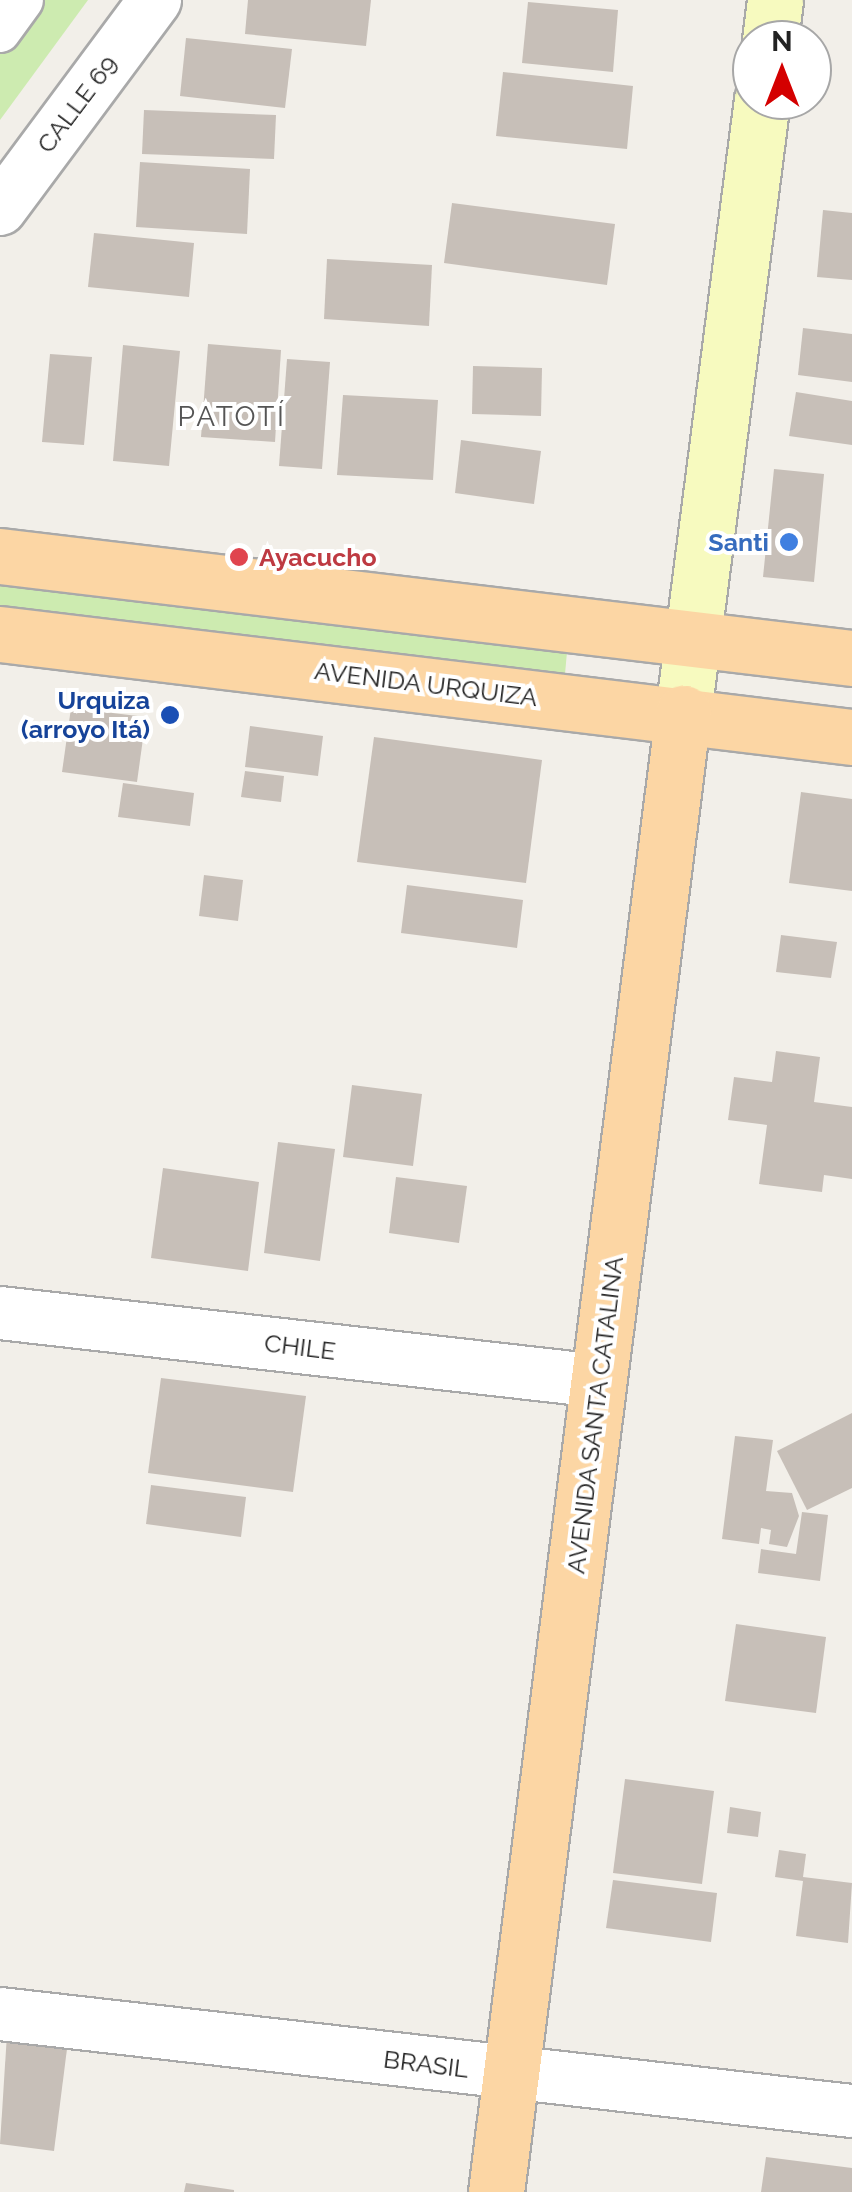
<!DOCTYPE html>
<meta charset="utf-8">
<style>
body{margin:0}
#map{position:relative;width:852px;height:2192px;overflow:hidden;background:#f2efe9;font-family:Raleway,sans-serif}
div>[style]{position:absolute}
.grass>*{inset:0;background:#cdebb0}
.building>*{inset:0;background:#c7bfb8}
.roads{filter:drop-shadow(2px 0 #a9a9a9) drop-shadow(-2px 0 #a9a9a9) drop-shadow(0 2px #a9a9a9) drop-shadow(0 -2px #a9a9a9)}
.pedestrian>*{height:40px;margin:-20px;padding:0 20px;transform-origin:20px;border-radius:20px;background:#fff}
.minor>*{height:52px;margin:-26px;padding:0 26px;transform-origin:26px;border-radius:26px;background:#fff}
.secondary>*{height:55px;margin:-27.5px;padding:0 27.5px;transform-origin:27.5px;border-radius:27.5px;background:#f7fabf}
.primary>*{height:55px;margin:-27.5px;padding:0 27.5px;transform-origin:27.5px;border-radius:27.5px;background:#fcd6a4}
.dots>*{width:28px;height:28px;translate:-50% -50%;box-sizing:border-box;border:5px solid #fff;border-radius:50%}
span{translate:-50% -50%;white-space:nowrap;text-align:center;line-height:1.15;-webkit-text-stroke:8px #fff;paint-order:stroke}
.street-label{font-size:25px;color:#222}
.shop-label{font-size:25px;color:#366cbe;font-weight:700}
.right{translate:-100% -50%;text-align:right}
.health-label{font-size:25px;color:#be3a42;font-weight:700}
.left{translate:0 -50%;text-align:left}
.transit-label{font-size:25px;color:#164399;font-weight:700}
.neighbourhood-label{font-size:28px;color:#555;letter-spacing:2.5px}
.north{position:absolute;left:732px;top:20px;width:100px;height:100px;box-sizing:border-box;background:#fff;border:2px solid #a7a7a7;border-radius:50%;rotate:0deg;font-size:28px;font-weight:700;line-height:40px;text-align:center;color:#222}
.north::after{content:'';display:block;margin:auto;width:35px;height:45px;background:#d40000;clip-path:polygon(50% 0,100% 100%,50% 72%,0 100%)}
</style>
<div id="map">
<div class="grass">
<div style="clip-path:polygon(0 0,88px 0,0 120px)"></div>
<div style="clip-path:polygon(0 578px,568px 641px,564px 685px,0 618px)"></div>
</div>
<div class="building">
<div style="clip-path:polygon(248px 0,371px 0,366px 46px,245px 34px)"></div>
<div style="clip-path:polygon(528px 2px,618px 10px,613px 72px,522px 63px)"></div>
<div style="clip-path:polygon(186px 38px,292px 49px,285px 108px,180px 96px)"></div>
<div style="clip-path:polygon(503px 72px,633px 86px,627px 149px,496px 136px)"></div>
<div style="clip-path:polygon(144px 110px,276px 115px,274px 159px,142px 154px)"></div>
<div style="clip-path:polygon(140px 162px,250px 169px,247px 234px,136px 227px)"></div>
<div style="clip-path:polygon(452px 203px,615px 224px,607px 285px,444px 263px)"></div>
<div style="clip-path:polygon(823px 210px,852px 213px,852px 280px,817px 277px)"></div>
<div style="clip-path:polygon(94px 233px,194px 243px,189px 297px,88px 287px)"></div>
<div style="clip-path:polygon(327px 259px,432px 265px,429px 326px,324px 319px)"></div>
<div style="clip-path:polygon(803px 328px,852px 334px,852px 382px,798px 375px)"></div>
<div style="clip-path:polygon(208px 344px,281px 350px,275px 442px,201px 437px)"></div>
<div style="clip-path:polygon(123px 345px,180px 351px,169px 466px,113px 461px)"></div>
<div style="clip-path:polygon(50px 354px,92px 357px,84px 445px,42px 442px)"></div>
<div style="clip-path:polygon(287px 359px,330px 362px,322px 469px,279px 466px)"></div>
<div style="clip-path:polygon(473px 366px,542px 368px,541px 416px,472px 414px)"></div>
<div style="clip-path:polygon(796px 392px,852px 401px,852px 445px,789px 436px)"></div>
<div style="clip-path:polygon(343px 395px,438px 400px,433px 480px,337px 475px)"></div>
<div style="clip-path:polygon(461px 440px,541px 451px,534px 504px,455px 493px)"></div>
<div style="clip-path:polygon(774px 469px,824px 474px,814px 582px,763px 577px)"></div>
<div style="clip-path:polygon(71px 708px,146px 717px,137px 782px,62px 772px)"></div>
<div style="clip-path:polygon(250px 726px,323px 736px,318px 776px,245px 767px)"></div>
<div style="clip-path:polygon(374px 737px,542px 760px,526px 883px,357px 862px)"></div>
<div style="clip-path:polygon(245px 771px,284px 776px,281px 802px,241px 797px)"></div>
<div style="clip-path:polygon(123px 783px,194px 793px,190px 826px,118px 817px)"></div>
<div style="clip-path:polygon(801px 792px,852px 799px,852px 891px,789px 883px)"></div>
<div style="clip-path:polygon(204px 875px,243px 880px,238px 921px,199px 916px)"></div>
<div style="clip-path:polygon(407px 885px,523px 900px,517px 948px,401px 933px)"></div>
<div style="clip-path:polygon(781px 935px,837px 942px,831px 978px,776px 972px)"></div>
<div style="clip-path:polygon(776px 1051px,820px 1057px,814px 1102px,852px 1107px,852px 1179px,824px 1175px,822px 1192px,759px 1184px,767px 1125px,728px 1120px,734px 1077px,772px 1082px)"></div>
<div style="clip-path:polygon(352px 1085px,422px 1094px,413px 1166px,343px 1157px)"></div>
<div style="clip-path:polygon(278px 1142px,335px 1149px,320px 1261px,264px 1253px)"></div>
<div style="clip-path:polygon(163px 1168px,259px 1182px,248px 1271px,151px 1258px)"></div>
<div style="clip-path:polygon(396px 1177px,467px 1186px,459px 1243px,389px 1233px)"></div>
<div style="clip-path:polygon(161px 1378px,306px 1396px,293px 1492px,148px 1473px)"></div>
<div style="clip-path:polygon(852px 1413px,852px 1488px,807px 1510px,777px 1451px)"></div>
<div style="clip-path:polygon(735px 1436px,773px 1440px,766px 1491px,792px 1493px,799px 1516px,787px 1547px,769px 1544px,771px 1530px,761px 1528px,759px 1544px,722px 1539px)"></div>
<div style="clip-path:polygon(151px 1485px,246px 1497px,241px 1537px,146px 1524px)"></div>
<div style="clip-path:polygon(802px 1512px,828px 1515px,820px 1581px,758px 1573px,761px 1549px,796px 1554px)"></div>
<div style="clip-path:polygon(736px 1624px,826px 1637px,816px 1713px,725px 1701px)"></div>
<div style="clip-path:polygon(625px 1779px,714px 1791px,702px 1884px,613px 1873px)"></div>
<div style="clip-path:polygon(730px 1807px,761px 1812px,758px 1837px,727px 1833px)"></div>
<div style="clip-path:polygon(779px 1850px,806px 1854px,803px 1877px,852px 1883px,848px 1943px,796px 1936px,803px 1881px,775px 1877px)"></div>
<div style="clip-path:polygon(613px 1880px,717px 1893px,711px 1942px,606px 1928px)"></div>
<div style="clip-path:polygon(7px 2034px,68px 2041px,54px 2151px,0 2144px)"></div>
<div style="clip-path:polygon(766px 2157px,852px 2168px,852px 2192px,761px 2192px)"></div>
<div style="clip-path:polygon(186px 2183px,234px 2190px,234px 2192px,184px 2192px)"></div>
</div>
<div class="roads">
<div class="pedestrian">
<div style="left:0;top:32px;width:39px;rotate:-54deg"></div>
</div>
<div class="minor">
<div style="left:0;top:209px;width:260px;rotate:-53.4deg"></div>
<div style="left:0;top:1313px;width:603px;rotate:6.48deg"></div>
<div style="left:0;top:2014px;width:858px;rotate:6.5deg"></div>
</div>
<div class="secondary">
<div style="left:770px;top:40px;width:40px;rotate:-82.9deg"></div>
<div style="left:683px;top:713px;width:618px;rotate:-82.66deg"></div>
</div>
<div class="primary">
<div style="left:0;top:556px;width:858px;rotate:6.83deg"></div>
<div style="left:0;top:634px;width:858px;rotate:6.89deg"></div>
<div style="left:496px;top:2192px;width:1491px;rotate:-82.79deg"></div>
</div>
</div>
<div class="dots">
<div style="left:789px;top:542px;background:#3f7fe0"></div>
<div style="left:239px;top:557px;background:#e0444e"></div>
<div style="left:170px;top:715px;background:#1a4fb4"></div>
</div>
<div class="street-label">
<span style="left:77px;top:104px;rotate:-53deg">CALLE 69</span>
<span style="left:426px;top:684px;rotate:7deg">AVENIDA URQUIZA</span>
<span style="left:300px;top:1347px;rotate:7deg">CHILE</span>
<span style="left:595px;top:1415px;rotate:-83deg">AVENIDA SANTA CATALINA</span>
<span style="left:426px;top:2064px;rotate:7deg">BRASIL</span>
</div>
<div class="shop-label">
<span class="right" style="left:769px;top:542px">Santi</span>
</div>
<div class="health-label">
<span class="left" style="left:259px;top:557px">Ayacucho</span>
</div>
<div class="transit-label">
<span class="right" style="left:150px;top:715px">Urquiza<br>(arroyo Itá)</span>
</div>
<div class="neighbourhood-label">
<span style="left:232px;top:417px">PATOTÍ</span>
</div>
<div class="north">N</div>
</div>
